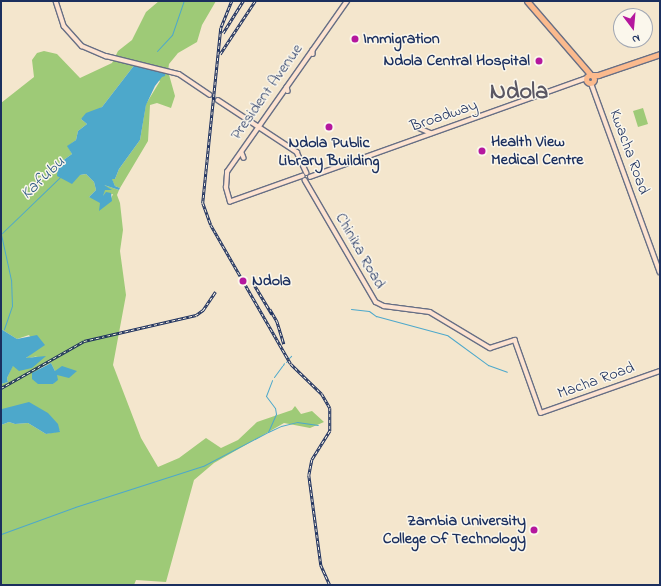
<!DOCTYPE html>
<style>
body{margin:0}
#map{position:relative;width:661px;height:586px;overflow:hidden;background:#f4e6cd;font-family:"Indie Flower",sans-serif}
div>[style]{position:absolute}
.green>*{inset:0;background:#9eca77}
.water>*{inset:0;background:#4da8cb}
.stream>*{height:1px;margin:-0.5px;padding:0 0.5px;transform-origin:0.5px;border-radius:0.5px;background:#4da8cb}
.secondary-tunnel>*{height:3.5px;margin-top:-1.75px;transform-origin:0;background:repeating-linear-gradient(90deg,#c9c1b7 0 3.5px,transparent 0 5.5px)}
.roads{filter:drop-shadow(1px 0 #676f85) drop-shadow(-1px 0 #676f85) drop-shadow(0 1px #676f85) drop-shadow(0 -1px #676f85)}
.secondary>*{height:3.5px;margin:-1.75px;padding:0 1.75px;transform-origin:1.75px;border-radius:1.75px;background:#fde3d1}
.trunk>*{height:5px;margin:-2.5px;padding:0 2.5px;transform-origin:2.5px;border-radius:2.5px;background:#fbba8d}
.trunk>.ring{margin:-2.5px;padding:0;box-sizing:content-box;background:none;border:5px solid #fbba8d;border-radius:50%}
.rail>*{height:2.5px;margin-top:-1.25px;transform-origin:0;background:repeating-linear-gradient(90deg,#fbf7ec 0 3px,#1b2f5e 0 6px);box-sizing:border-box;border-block:1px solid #1b2f5e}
.dots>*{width:11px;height:11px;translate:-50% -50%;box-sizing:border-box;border:2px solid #fbf7ec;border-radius:50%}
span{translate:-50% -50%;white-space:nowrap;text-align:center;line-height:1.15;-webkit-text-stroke:3px #fbf7ec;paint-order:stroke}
.poi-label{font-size:16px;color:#1b2f5e;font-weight:700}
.left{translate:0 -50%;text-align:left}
.right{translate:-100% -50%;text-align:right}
.street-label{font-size:16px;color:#1b2f5e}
.water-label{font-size:17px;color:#2c5984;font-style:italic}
.town-label{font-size:24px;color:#5a5763;font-weight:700}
.frame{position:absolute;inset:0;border:2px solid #1b2f5e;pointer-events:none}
.north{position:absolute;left:613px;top:8px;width:40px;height:40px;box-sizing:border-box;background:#fbf7ec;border:1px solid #a1a7b3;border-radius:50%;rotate:164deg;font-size:11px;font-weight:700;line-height:16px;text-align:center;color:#1b2f5e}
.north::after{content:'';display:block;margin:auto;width:14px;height:18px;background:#b5179e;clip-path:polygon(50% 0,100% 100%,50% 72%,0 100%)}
</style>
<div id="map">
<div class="green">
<div style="clip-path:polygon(evenodd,159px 1px,216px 1px,202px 25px,197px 42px,178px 53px,169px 64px,168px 71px,175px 96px,171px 108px,157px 103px,150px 105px,148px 141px,120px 188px,115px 186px,111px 178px,115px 179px,119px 169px,140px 140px,146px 104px,160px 81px,136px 63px,102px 107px,81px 119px,87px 124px,78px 131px,76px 140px,68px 146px,72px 154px,58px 164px,81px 175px,86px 174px,94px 182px,96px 190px,89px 197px,110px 201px,113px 194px,103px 196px,104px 185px,119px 190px,117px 195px,120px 203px,123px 230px,120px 251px,126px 295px,113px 365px,141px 438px,158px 467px,179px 458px,206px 438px,221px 448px,238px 440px,257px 422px,292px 410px,295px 406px,301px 414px,312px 411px,324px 422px,310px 428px,284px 423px,214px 463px,194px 480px,166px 582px,136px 580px,134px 585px,1px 585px,1px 425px,9px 422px,15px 424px,28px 423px,46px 434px,60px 431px,23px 405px,1px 410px,1px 384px,8px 382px,7px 378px,13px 365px,38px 356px,25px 359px,38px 348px,29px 335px,17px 339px,1px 329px,1px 103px,34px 77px,32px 60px,37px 53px,44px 51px,57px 54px,80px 78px,112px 63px,118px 51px,132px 40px,146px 12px,159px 1px,51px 363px,57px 375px,53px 384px,34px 378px,33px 375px,40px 368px,51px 363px)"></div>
<div style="clip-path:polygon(643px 108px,648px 124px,638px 127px,633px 111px)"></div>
</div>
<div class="water">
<div style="clip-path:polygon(136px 63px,166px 70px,165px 76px,162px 77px,155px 86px,146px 105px,140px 140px,119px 169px,115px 179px,112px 179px,115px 186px,120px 188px,119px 190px,104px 185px,112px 190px,105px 190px,103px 196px,106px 192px,111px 193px,112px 201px,99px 211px,100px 203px,89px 197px,96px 190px,94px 182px,86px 174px,80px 175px,72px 184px,57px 176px,58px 164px,72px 154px,67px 146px,76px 140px,78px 131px,87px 124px,81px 119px,86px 113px,102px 107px)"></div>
<div style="clip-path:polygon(1px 329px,17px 339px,37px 335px,45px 345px,26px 358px,46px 356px,32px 368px,19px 371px,13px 366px,7px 378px,8px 382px,1px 384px)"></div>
<div style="clip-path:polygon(51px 363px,55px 371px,62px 366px,77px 371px,69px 378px,57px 375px,58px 380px,53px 384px,38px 384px,32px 379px,32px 373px)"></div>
<div style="clip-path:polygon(29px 402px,48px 413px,58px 424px,60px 432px,46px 434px,28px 423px,15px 424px,9px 422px,1px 425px,2px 409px)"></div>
</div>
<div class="stream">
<div style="left:157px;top:51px;width:22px;rotate:-47deg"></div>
<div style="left:172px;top:35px;width:36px;rotate:-71deg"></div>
<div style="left:351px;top:309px;width:18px;rotate:6deg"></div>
<div style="left:369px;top:311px;width:9px;rotate:36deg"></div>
<div style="left:376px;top:316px;width:73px;rotate:15deg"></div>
<div style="left:447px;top:335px;width:51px;rotate:36.2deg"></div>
<div style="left:488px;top:365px;width:20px;rotate:20deg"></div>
<div style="left:4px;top:329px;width:24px;rotate:-71deg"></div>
<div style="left:12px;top:306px;width:26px;rotate:-92deg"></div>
<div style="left:11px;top:280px;width:47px;rotate:-102.3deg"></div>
<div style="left:1px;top:234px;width:82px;rotate:-44deg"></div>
<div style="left:289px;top:358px;width:3px;rotate:-45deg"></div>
<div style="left:286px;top:362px;width:1px;rotate:-45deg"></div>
<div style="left:283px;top:365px;width:2px;rotate:-63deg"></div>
<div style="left:274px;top:377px;width:14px;rotate:-54deg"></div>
<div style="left:268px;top:432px;width:14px;rotate:-25deg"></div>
<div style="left:281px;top:426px;width:16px;rotate:-14deg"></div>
<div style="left:297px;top:422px;width:21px;rotate:8deg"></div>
<div style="left:1px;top:534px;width:79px;rotate:-20deg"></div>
<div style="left:75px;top:507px;width:134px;rotate:-17.8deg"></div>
<div style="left:203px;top:466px;width:73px;rotate:-27.6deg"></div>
<div style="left:268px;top:432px;width:20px;rotate:-66deg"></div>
<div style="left:276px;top:414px;width:6px;rotate:-99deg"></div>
<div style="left:275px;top:408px;width:15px;rotate:-127deg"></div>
<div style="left:266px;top:396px;width:17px;rotate:-69deg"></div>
</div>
<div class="secondary-tunnel">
<div style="left:210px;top:95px;width:9px;rotate:32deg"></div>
</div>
<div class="roads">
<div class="secondary">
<div style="left:56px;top:1px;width:26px;rotate:72deg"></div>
<div style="left:64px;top:26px;width:27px;rotate:48deg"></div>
<div style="left:82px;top:46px;width:26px;rotate:23deg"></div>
<div style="left:106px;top:56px;width:75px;rotate:13.9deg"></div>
<div style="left:179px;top:74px;width:37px;rotate:34deg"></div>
<div style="left:313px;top:50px;width:4px;rotate:90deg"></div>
<div style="left:592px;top:85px;width:199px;rotate:70deg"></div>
<div style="left:287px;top:87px;width:4px;rotate:76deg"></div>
<div style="left:218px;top:100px;width:95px;rotate:33.4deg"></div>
<div style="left:297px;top:152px;width:23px;rotate:65deg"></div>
<div style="left:419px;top:128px;width:13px;rotate:23deg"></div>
<div style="left:242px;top:153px;width:5px;rotate:68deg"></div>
<div style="left:303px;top:176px;width:77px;rotate:160.4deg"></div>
<div style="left:230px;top:202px;width:15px;rotate:-106deg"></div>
<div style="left:226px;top:188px;width:16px;rotate:-86deg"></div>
<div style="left:227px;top:172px;width:209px;rotate:-54.9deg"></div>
<div style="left:310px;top:177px;width:293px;rotate:-19.7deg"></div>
<div style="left:305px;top:180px;width:141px;rotate:59.8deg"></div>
<div style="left:376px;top:302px;width:9px;rotate:27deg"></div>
<div style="left:384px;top:306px;width:46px;rotate:7.4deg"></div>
<div style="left:430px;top:312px;width:70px;rotate:31deg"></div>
<div style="left:490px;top:348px;width:26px;rotate:-18deg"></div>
<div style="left:515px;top:340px;width:77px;rotate:70.4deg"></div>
<div style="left:541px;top:413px;width:126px;rotate:-19.4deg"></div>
</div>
<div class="trunk">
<div style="left:527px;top:1px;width:96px;rotate:49.2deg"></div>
<div class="ring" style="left:586px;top:75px;width:3px;height:3px"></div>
<div style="left:592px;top:75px;width:6px"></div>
<div style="left:598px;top:75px;width:65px;rotate:-18.7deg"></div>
</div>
</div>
<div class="rail">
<div style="left:232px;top:1px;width:29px;rotate:112deg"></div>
<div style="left:221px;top:28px;width:176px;rotate:95.9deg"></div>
<div style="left:203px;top:203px;width:23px;rotate:70deg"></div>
<div style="left:211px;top:225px;width:160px;rotate:60.1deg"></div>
<div style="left:291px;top:364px;width:43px;rotate:44.1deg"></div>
<div style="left:322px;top:394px;width:16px;rotate:60deg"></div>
<div style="left:330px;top:408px;width:23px;rotate:90deg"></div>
<div style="left:330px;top:431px;width:34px;rotate:122deg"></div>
<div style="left:312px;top:460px;width:15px;rotate:101deg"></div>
<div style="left:309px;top:475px;width:91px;rotate:82.4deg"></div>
<div style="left:321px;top:565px;width:22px;rotate:66deg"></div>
<div style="left:223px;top:33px;width:38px;rotate:-58deg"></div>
<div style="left:220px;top:54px;width:64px;rotate:-56.6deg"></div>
<div style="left:254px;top:284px;width:35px;rotate:59deg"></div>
<div style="left:270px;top:309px;width:14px;rotate:60deg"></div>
<div style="left:277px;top:321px;width:24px;rotate:73deg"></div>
<div style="left:1px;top:388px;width:95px;rotate:-29.5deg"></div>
<div style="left:84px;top:341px;width:115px;rotate:-13.1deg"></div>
<div style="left:196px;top:315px;width:9px;rotate:-36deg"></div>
<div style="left:203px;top:310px;width:22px;rotate:-56deg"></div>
</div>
<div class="dots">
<div style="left:355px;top:39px;background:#b5179e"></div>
<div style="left:539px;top:61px;background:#b5179e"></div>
<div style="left:329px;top:127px;background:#b5179e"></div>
<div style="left:482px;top:151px;background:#b5179e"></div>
<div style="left:243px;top:281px;background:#b5179e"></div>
<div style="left:534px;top:530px;background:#b5179e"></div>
</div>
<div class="poi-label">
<span class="left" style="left:363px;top:39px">Immigration</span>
<span class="right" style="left:530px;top:61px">Ndola Central Hospital</span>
<span class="left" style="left:491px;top:151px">Health View<br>Medical Centre</span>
<span style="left:329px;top:152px">Ndola Public<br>Library Building</span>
<span class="left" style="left:252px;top:281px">Ndola</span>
<span class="right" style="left:526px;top:530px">Zambia University<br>College Of Technology</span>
</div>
<div class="street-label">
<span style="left:267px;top:92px;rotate:-55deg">President Avenue</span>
<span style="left:444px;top:116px;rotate:-19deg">Broadway</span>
<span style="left:629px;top:152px;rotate:70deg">Kwacha Road</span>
<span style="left:360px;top:251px;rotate:60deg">Chinika Road</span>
<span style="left:596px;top:381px;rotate:-20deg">Macha Road</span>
</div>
<div class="water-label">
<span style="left:43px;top:178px;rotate:-44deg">Kafubu</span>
</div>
<div class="town-label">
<span style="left:519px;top:93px">Ndola</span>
</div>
<div class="frame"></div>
<div class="north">N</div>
</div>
